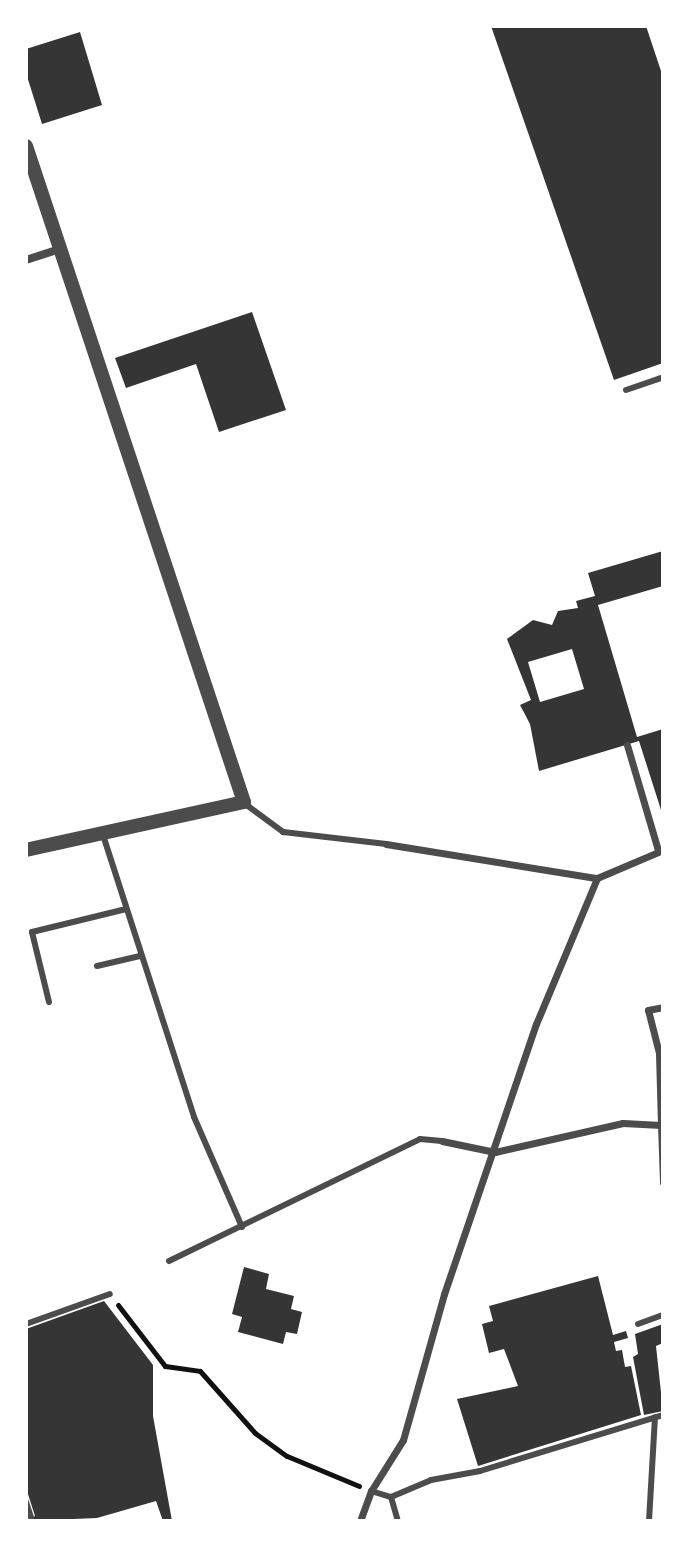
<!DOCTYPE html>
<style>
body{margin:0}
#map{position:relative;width:689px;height:1547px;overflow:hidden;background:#fff;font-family:Ubuntu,sans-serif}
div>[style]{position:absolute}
.building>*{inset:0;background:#353535}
.path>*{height:5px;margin:-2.5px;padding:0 2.5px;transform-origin:2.5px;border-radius:2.5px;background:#111}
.service>*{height:6px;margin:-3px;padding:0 3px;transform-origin:3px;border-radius:3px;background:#4c4c4c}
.pedestrian>*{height:7px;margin:-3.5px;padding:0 3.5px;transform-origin:3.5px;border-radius:3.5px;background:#4c4c4c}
.minor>*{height:8px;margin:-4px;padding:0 4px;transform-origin:4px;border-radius:4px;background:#4c4c4c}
.tertiary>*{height:14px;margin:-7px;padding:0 7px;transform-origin:7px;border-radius:7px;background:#4c4c4c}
span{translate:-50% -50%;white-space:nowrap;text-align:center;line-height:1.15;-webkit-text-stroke:7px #fff;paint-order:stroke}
.frame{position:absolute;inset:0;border:28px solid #fff;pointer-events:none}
</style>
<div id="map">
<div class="building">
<div style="clip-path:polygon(491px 26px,646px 26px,663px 77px,663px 363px,614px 380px)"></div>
<div style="clip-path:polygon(80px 32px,102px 105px,42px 124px,26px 73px,26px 49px)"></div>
<div style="clip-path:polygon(252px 312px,286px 410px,219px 432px,196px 364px,126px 388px,115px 358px)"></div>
<div style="clip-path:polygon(evenodd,663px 551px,663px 586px,598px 605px,637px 737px,663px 729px,662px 813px,639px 741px,539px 771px,530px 724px,520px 705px,531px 700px,507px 639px,533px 620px,552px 625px,558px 611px,578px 608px,576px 601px,595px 596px,588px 573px,663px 551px,572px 649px,584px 689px,540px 702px,528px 662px,572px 649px)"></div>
<div style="clip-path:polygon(244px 1267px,269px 1274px,266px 1289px,294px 1296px,291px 1309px,302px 1312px,297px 1334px,286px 1332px,283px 1344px,238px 1332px,242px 1317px,232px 1314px)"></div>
<div style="clip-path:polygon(598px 1276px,613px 1335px,626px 1331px,628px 1338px,614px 1342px,616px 1351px,622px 1350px,625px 1367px,631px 1366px,641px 1415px,478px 1466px,457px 1399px,518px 1386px,504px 1349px,489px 1353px,482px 1324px,493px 1321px,489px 1306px)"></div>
<div style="clip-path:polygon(104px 1301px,153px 1365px,153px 1416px,172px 1521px,163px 1521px,156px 1501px,97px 1518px,26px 1521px,35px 1516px,26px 1488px,26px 1329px)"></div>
<div style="clip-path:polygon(663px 1324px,663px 1343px,656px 1346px,663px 1411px,644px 1415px,633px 1357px,638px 1354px,635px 1334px)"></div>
</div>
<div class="path">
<div style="left:118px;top:1305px;width:77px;rotate:52.4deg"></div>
<div style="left:165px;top:1366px;width:35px;rotate:8deg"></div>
<div style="left:200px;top:1371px;width:83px;rotate:48.4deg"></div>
<div style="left:255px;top:1433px;width:39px;rotate:36deg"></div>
<div style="left:287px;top:1456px;width:78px;rotate:22.6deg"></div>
</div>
<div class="service">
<div style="left:626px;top:390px;width:39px;rotate:-19deg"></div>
<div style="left:244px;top:803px;width:49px;rotate:36.6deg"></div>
<div style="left:283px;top:832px;width:104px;rotate:6.6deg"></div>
<div style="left:103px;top:835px;width:296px;rotate:72.1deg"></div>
<div style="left:194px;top:1117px;width:120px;rotate:66.4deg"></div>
<div style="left:97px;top:966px;width:44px;rotate:-13.1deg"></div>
<div style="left:49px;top:1002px;width:72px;rotate:-103.7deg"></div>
<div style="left:32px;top:932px;width:97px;rotate:-13.7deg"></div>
<div style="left:661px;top:1125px;width:58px;rotate:88deg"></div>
<div style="left:169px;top:1261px;width:279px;rotate:-25.9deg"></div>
<div style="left:420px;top:1139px;width:22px;rotate:5deg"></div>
<div style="left:26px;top:1324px;width:89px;rotate:-19.7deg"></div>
<div style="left:638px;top:1324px;width:27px;rotate:-20deg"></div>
<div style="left:371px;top:1491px;width:21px;rotate:17deg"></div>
<div style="left:391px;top:1497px;width:43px;rotate:-23deg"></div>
<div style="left:431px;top:1480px;width:50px;rotate:-10.4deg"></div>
<div style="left:480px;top:1471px;width:191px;rotate:-17deg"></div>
<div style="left:391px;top:1497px;width:25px;rotate:74deg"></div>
<div style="left:26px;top:1502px;width:16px;rotate:72deg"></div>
<div style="left:649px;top:1521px;width:104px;rotate:-86.7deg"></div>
</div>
<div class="pedestrian">
<div style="left:627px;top:745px;width:109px;rotate:73.6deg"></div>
<div style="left:386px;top:844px;width:214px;rotate:9.2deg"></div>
<div style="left:597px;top:878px;width:72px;rotate:-23deg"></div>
<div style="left:442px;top:1141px;width:54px;rotate:11.7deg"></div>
<div style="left:495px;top:1152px;width:131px;rotate:-12.8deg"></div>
<div style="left:623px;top:1123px;width:38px;rotate:3deg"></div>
<div style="left:661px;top:1125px;width:72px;rotate:-91.6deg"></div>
<div style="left:659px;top:1053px;width:44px;rotate:-104.3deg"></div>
<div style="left:648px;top:1010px;width:15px;rotate:-11deg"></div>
<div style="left:360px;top:1521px;width:32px;rotate:-70deg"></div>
<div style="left:371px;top:1491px;width:60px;rotate:-57.9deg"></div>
<div style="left:403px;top:1440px;width:152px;rotate:-74.3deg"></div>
<div style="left:444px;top:1294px;width:285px;rotate:-71.2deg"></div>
<div style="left:536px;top:1024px;width:158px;rotate:-67.3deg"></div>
</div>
<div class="minor">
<div style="left:26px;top:260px;width:36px;rotate:-18deg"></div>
</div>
<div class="tertiary">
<div style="left:26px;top:146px;width:691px;rotate:71.62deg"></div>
<div style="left:244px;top:802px;width:223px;rotate:167.6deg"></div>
</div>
<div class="frame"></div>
</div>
